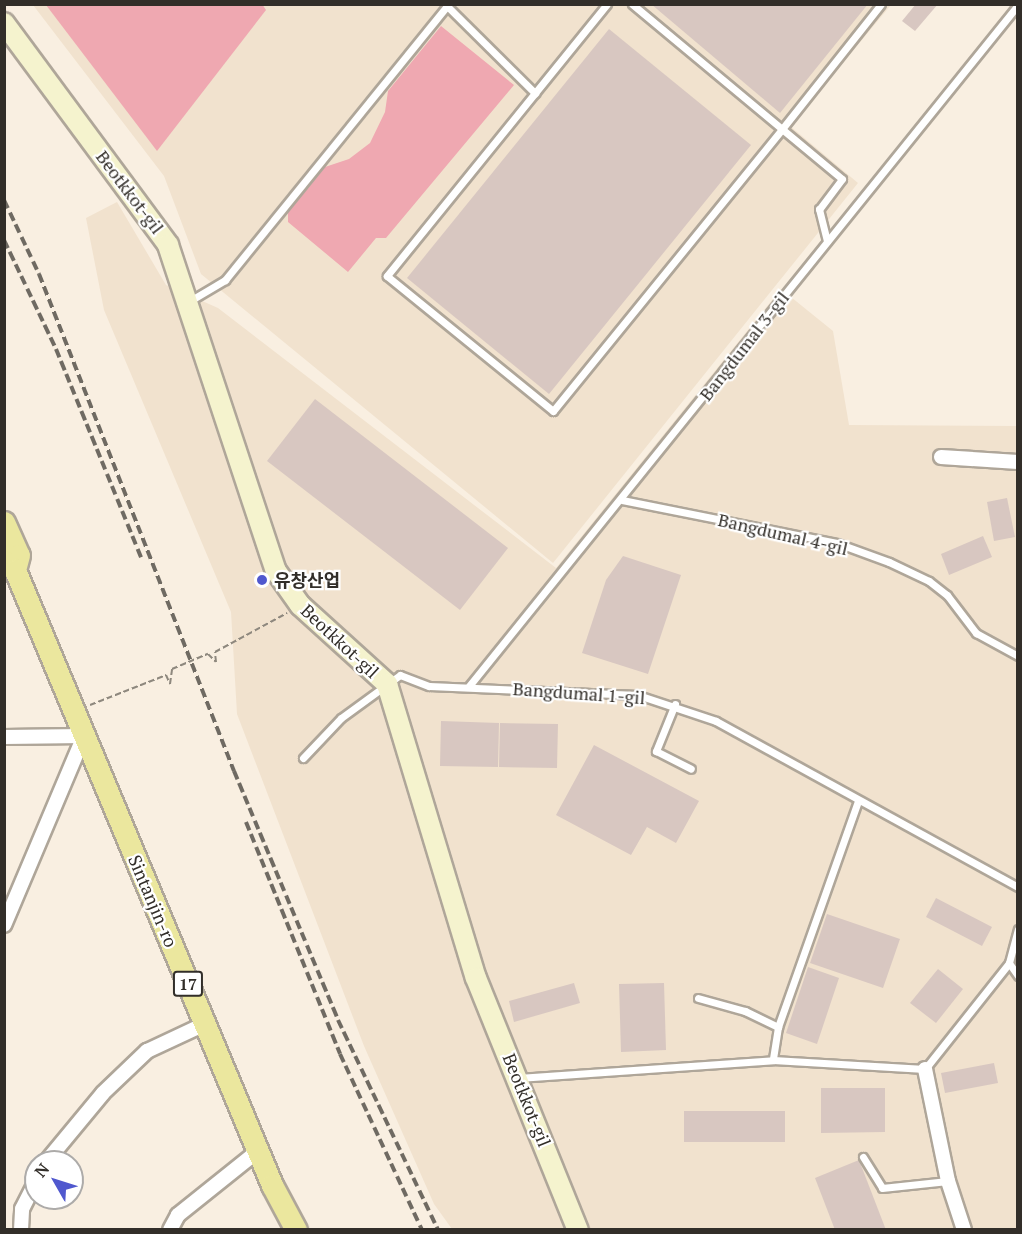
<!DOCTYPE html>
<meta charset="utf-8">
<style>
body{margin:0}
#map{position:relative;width:1022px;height:1234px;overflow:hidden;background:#f9efe1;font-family:"PT Serif","Noto Sans KR",serif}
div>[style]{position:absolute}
.built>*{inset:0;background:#f1e2ce}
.green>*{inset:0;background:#efa8b1}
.building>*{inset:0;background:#d8c7c1}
.path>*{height:2px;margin-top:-1px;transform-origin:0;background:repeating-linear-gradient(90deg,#8e887e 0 6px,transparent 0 9px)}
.roads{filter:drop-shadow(2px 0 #afa699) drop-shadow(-2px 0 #afa699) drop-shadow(0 2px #afa699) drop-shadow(0 -2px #afa699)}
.lane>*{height:7px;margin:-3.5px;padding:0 3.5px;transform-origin:3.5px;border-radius:3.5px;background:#fff}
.street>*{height:14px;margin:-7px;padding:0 7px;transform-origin:7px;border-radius:7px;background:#fff}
.secondary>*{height:20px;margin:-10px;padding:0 10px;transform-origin:10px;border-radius:10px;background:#f5f3ce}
.primary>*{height:21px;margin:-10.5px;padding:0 10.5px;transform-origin:10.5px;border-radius:10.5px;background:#ebe79e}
.rail>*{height:4px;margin-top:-2px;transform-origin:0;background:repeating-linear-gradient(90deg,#6f6a62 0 9px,transparent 0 13.5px)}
.path-bridge>*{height:2px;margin-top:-1px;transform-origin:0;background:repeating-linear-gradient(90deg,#8e887e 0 6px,transparent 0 9px)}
.dots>*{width:16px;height:16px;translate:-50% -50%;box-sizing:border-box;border:3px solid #fff;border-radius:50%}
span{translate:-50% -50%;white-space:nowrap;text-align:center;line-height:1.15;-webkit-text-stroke:4.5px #fff;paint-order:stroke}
.shield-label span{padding:2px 4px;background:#fff;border:2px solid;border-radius:4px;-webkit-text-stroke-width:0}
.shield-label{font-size:16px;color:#322e29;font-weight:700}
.street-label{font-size:18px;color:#322e29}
.poi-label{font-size:18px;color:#322e29;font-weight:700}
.left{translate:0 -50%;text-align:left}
.frame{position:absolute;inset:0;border:6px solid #322e29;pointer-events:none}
.north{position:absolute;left:24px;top:1150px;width:60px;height:60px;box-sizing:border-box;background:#fff;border:2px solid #adaba9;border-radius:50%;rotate:309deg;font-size:16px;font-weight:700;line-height:24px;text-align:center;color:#322e29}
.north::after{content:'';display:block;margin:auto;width:21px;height:27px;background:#5058ce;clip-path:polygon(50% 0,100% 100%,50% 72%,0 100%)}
</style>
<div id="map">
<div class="built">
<div style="clip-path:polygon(33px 5px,891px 5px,790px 126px,858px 183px,553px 563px,201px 274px,164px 176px)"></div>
<div style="clip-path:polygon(117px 202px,166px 285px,218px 308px,556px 568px,781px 289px,833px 331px,849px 425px,1017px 426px,1017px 1229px,452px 1229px,434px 1204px,364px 1046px,237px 714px,231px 612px,104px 310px,86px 218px)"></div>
</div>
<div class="green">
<div style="clip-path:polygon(262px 4px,266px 10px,157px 151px,46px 5px)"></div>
<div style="clip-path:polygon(441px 26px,514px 85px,386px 238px,376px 238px,348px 272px,288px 222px,288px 209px,322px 168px,349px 159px,370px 143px,385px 112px,388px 91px)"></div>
</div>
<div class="building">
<div style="clip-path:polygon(651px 4px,868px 4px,780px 113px)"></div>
<div style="clip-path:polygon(916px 4px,938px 4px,915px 31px,902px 21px)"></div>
<div style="clip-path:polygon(609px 29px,751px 145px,549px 394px,407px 278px)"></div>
<div style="clip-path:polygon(315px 399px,508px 548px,460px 610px,267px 461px)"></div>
<div style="clip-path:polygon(1007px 498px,1015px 537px,994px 541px,987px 502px)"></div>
<div style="clip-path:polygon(983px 536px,992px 557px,949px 575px,941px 554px)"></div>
<div style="clip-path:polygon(623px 556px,681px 575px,648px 674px,582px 653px,606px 580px)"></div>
<div style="clip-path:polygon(441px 721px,499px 723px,498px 767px,440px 766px)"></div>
<div style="clip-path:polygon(500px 723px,558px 724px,557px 768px,499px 767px)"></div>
<div style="clip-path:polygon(594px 745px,699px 801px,676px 843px,647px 827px,631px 855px,556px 815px)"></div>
<div style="clip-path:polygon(936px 898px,992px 927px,982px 946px,926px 917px)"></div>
<div style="clip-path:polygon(827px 914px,900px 939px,883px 988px,810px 963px)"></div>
<div style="clip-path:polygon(808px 967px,839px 978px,817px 1044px,786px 1033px)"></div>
<div style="clip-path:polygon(938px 969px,963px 989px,936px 1023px,910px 1003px)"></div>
<div style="clip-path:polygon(574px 983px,580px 1003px,514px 1022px,509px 1001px)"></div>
<div style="clip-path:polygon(664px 983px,666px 1050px,621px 1052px,619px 984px)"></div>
<div style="clip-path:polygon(994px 1063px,998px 1083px,945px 1093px,941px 1073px)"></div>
<div style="clip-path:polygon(821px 1088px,885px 1088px,885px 1132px,821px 1133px)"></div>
<div style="clip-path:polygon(684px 1111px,785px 1111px,785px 1142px,684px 1142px)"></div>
<div style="clip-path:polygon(859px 1160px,886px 1230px,835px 1230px,815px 1178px)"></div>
</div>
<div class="path">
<div style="left:215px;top:652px;width:82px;rotate:-28.4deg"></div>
<div style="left:90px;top:705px;width:82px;rotate:-21.5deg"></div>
</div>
<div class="roads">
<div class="lane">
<div style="left:607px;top:4px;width:350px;rotate:129deg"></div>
<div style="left:387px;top:276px;width:214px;rotate:39.1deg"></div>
<div style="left:553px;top:411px;width:363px;rotate:-50.9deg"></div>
<div style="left:782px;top:129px;width:78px;rotate:39.8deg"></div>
<div style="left:842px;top:179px;width:38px;rotate:127deg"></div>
<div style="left:819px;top:209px;width:33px;rotate:76deg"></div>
<div style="left:632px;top:4px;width:195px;rotate:39.8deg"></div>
<div style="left:782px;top:129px;width:159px;rotate:-51.6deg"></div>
<div style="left:188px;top:302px;width:43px;rotate:-30.7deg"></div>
<div style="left:225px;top:280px;width:353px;rotate:-51deg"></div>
<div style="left:447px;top:6px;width:124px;rotate:44.7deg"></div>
<div style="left:622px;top:500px;width:219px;rotate:11.3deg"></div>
<div style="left:837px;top:543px;width:55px;rotate:20.1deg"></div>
<div style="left:889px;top:562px;width:44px;rotate:25.4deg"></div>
<div style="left:929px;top:581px;width:23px;rotate:38deg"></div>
<div style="left:947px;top:595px;width:48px;rotate:52.7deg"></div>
<div style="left:976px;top:633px;width:48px;rotate:28.7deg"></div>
<div style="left:469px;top:686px;width:875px;rotate:-51.13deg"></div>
<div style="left:675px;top:704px;width:51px;rotate:112deg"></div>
<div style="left:656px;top:751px;width:39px;rotate:27deg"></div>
<div style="left:303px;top:758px;width:55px;rotate:-46.5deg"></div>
<div style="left:341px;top:718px;width:73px;rotate:-36.1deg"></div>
<div style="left:400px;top:675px;width:31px;rotate:21deg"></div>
<div style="left:429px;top:686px;width:209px;rotate:2.5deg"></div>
<div style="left:638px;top:695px;width:82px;rotate:18.4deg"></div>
<div style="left:716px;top:721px;width:345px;rotate:28.8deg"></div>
<div style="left:858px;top:801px;width:240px;rotate:109.5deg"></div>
<div style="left:778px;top:1027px;width:33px;rotate:99deg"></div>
<div style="left:773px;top:1060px;width:152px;rotate:3.4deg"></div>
<div style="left:925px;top:1069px;width:135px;rotate:-51.6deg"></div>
<div style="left:1018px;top:929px;width:35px;rotate:105deg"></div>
<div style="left:1009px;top:963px;width:16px;rotate:55deg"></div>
<div style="left:698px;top:998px;width:49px;rotate:15.5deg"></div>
<div style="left:745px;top:1011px;width:37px;rotate:26deg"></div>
<div style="left:518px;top:1078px;width:256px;rotate:-4deg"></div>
<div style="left:863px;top:1157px;width:36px;rotate:58deg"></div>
<div style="left:882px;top:1188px;width:66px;rotate:-6.1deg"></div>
</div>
<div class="street">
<div style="left:941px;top:457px;width:77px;rotate:3.7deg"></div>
<div style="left:4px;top:737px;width:80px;rotate:-0.7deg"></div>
<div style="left:84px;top:736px;width:205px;rotate:112.9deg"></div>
<div style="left:925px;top:1069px;width:114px;rotate:78.4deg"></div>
<div style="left:948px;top:1181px;width:52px;rotate:71.9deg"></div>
<div style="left:46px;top:1162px;width:89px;rotate:-50.4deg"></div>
<div style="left:103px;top:1093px;width:61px;rotate:-43.7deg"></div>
<div style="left:147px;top:1051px;width:64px;rotate:-25deg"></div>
<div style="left:21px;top:1230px;width:21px;rotate:-87deg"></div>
<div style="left:22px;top:1209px;width:31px;rotate:-63deg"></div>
<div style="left:170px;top:1230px;width:17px;rotate:-62deg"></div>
<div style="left:178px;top:1215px;width:102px;rotate:-38.7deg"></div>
</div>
<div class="secondary">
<div style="left:4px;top:23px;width:276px;rotate:53.5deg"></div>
<div style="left:168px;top:245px;width:343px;rotate:71.7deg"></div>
<div style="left:276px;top:571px;width:42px;rotate:54.8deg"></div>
<div style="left:300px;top:605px;width:118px;rotate:42.2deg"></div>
<div style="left:387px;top:684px;width:307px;rotate:73.2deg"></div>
<div style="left:476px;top:978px;width:272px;rotate:68deg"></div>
</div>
<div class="primary">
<div style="left:4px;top:522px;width:36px;rotate:66deg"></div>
<div style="left:19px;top:555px;width:16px;rotate:105deg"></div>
<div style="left:4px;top:561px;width:14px;rotate:39deg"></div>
<div style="left:15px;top:570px;width:667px;rotate:67.32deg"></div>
<div style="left:272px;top:1185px;width:51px;rotate:61.9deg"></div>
</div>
</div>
<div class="rail">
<div style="left:4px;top:200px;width:82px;rotate:64.7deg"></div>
<div style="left:39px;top:274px;width:534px;rotate:68.58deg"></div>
<div style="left:234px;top:771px;width:270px;rotate:67.3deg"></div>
<div style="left:338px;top:1020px;width:233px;rotate:64.5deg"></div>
<div style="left:4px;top:240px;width:121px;rotate:64.5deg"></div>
<div style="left:56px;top:349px;width:225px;rotate:67.8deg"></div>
<div style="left:246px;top:822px;width:250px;rotate:67.9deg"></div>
<div style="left:340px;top:1054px;width:194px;rotate:65deg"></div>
</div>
<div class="path-bridge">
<div style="left:166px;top:675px;width:10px;rotate:66deg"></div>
<div style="left:170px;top:684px;width:15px;rotate:-82deg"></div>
<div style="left:172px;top:669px;width:39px;rotate:-23deg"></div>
<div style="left:208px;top:654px;width:11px;rotate:45deg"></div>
<div style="left:216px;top:662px;width:10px;rotate:-96deg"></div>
</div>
<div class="dots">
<div style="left:262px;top:580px;background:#5058ce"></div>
</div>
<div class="shield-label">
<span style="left:188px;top:984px">17</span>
</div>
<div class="street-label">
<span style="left:130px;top:192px;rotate:53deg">Beotkkot-gil</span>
<span style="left:744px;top:346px;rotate:-52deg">Bangdumal 3-gil</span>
<span style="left:783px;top:534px;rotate:13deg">Bangdumal 4-gil</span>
<span style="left:340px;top:641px;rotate:43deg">Beotkkot-gil</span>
<span style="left:579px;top:693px;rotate:4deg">Bangdumal 1-gil</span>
<span style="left:153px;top:901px;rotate:67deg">Sintanjin-ro</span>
<span style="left:527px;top:1100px;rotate:68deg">Beotkkot-gil</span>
</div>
<div class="poi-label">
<span class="left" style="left:274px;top:580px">유창산업</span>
</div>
<div class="frame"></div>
<div class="north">N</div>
</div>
